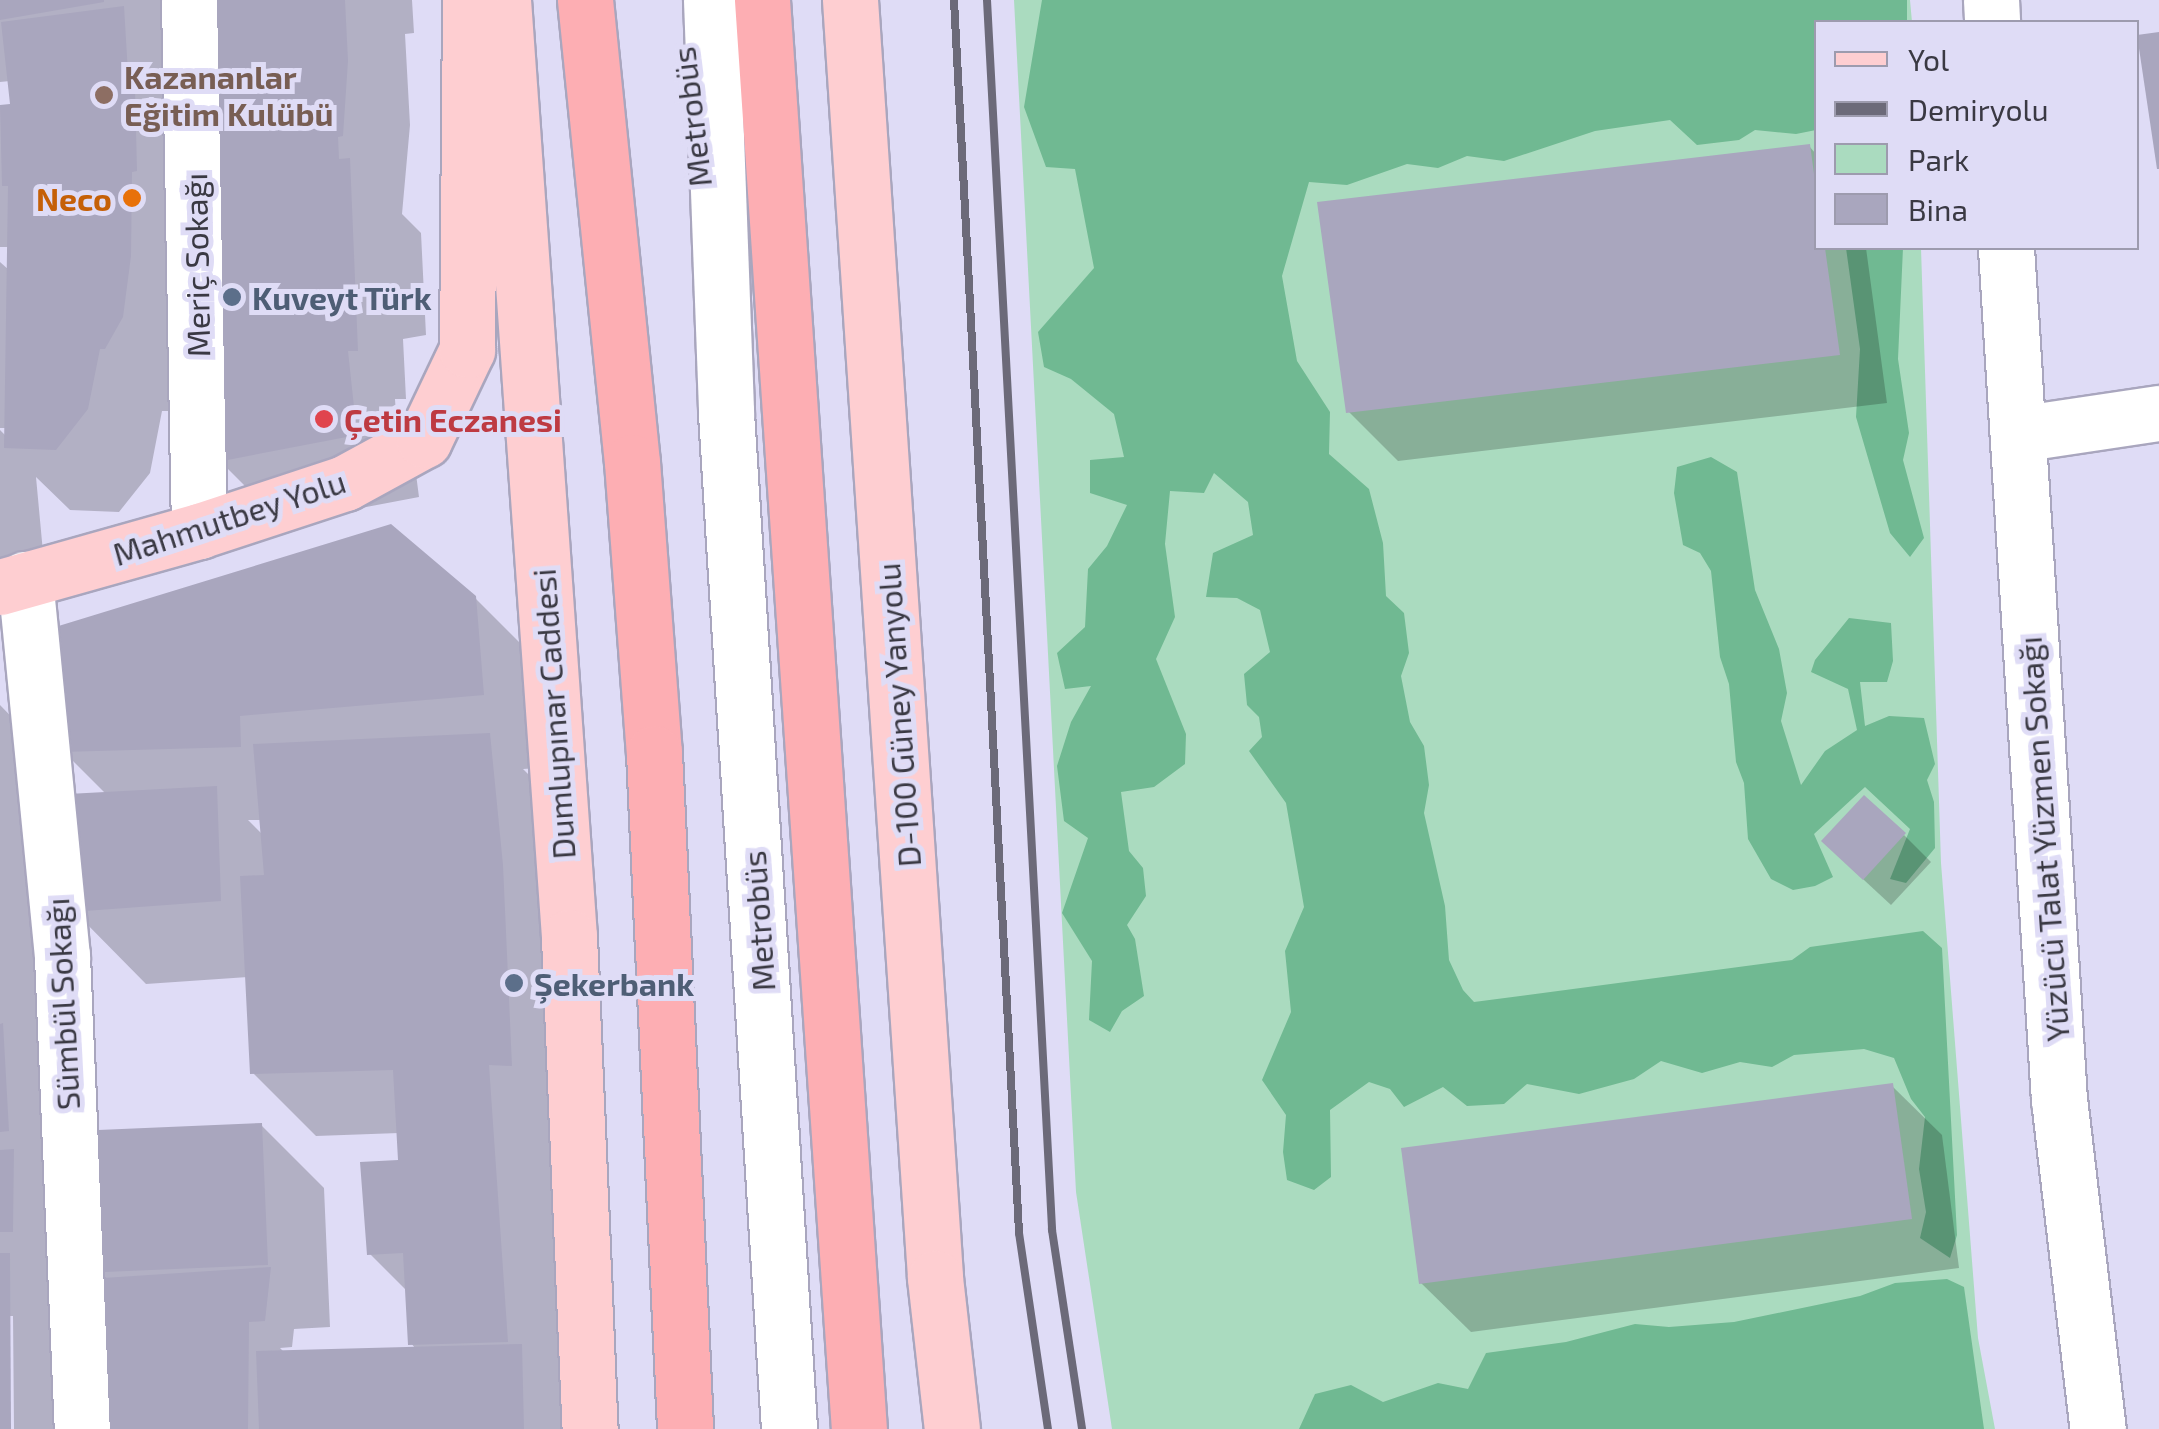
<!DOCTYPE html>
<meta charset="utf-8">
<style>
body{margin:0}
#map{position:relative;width:2159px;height:1429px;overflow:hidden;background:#dfdcf6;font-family:"Exo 2",sans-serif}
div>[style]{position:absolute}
.green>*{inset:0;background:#aadbbf}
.forest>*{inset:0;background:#70b992}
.shadow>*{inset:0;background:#0003}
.building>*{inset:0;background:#a9a6be}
.roads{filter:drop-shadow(2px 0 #a9a6be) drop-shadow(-2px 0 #a9a6be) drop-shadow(0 2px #a9a6be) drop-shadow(0 -2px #a9a6be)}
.minor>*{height:55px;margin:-27.5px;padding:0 27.5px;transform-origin:27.5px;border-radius:27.5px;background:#fff}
.major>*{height:55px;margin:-27.5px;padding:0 27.5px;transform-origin:27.5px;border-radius:27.5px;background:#feced1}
.highway>*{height:55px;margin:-27.5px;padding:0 27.5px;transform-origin:27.5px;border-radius:27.5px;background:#fdaeb3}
.rail>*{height:8px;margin:-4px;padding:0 4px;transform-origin:4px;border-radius:4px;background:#6c6a79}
.dots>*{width:28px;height:28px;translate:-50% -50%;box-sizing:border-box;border:5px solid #dfdcf6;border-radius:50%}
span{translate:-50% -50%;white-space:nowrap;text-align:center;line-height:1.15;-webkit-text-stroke:10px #dfdcf6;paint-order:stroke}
.education-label{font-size:32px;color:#785e54;font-weight:700}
.left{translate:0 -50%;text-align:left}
.street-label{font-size:32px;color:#3a3943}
.food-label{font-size:32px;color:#c56008;font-weight:700}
.right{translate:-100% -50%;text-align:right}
.service-label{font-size:32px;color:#4e5e75;font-weight:700}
.health-label{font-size:32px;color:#be3a42;font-weight:700}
.legend{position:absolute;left:1814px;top:20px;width:325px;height:230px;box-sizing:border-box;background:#dfdcf6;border:2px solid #9d9bae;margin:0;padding:12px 18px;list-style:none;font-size:30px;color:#3a3943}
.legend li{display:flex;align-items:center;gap:20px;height:50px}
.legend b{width:50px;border:2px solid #9d9bae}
</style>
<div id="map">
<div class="green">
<div style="clip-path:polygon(1014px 0,1910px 0,1912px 22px,1816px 22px,1816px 248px,1921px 248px,1941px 863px,1978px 1338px,1995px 1429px,1112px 1429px,1076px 1192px)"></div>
</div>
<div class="forest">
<div style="clip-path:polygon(1042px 0,1907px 0,1907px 22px,1816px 22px,1816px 130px,1796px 134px,1755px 130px,1739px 140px,1697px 145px,1670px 120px,1595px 131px,1504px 161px,1467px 156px,1438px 168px,1407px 164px,1347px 185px,1309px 182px,1282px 276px,1297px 361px,1330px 412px,1329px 454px,1369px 489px,1383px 543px,1386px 596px,1404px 613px,1409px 653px,1401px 676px,1410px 722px,1424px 746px,1429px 785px,1424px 813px,1445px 906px,1449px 960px,1463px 990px,1474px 1002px,1792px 960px,1810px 947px,1923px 931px,1942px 948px,1957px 1235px,1950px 1258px,1920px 1238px,1926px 1212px,1919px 1169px,1925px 1117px,1911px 1099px,1894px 1058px,1864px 1049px,1794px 1055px,1772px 1067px,1740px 1062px,1702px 1073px,1661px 1061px,1634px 1079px,1579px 1094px,1527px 1084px,1504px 1104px,1467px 1106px,1443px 1087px,1404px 1107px,1390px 1089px,1369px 1082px,1330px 1110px,1331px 1177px,1314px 1190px,1287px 1180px,1283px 1152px,1286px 1115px,1262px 1080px,1291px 1012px,1285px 951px,1304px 907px,1286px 803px,1249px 751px,1262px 737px,1259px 717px,1247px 705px,1244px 674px,1270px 652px,1260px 610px,1237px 598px,1206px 597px,1213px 553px,1253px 535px,1248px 502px,1214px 473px,1204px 493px,1170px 491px,1165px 544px,1175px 617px,1156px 659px,1186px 734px,1185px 764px,1154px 787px,1121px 792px,1129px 851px,1143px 868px,1146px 896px,1127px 925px,1135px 939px,1144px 996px,1122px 1011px,1110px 1032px,1089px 1020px,1092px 961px,1062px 913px,1088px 838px,1064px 821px,1057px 766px,1071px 722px,1091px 686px,1065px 689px,1057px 653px,1085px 627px,1088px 569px,1107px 546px,1127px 505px,1090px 493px,1090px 460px,1124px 457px,1114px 414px,1071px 379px,1044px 367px,1038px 332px,1094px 268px,1075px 169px,1046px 167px,1024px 107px)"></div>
<div style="clip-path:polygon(1846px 248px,1903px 248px,1898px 359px,1909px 433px,1903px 460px,1924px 538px,1910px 557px,1890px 533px,1856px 417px,1860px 349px)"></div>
<div style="clip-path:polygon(1711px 457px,1737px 472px,1755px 590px,1779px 649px,1787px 693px,1781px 721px,1801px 785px,1825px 751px,1857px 730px,1848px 689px,1811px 672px,1815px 660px,1849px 618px,1891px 623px,1893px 661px,1887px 682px,1860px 682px,1865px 726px,1889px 716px,1924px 718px,1935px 764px,1927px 780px,1934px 802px,1935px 848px,1906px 883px,1890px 879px,1910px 829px,1865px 787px,1814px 834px,1833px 877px,1815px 886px,1793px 890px,1771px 879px,1748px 839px,1744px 783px,1736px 762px,1729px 684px,1720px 657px,1711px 571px,1700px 553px,1683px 545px,1674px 493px,1677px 467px)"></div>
<div style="clip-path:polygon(1947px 1279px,1964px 1287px,1984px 1429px,1299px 1429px,1315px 1394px,1351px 1385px,1383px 1402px,1438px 1383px,1468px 1389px,1486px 1353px,1566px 1342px,1635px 1324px,1669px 1327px,1734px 1322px,1860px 1296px,1895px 1283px)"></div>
</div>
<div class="shadow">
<div style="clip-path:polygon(0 0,182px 0,185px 381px,168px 411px,162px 411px,150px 473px,119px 512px,70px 510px,36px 477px,44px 563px,0 587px,0 430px,7px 437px,7px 428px,0 428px,0 262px,9px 270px,9px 247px,0 247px,0 107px,13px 106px,10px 81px,0 82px)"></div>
<div style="clip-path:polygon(208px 0,412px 0,414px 33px,405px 34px,410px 125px,402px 214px,421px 233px,426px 335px,403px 339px,406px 399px,395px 399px,396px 414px,410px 428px,419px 497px,282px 523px,219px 460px)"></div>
<div style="clip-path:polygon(1809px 146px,1816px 154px,1816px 248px,1866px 248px,1887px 403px,1398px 461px,1349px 412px)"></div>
<div style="clip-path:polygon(evenodd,474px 597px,548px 671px,556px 767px,523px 769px,566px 812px,584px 1429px,99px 1429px,90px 1280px,261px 1125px,324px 1188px,330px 1327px,294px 1329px,292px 1347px,280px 1348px,285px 1353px,415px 1348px,411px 1343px,408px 1292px,369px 1253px,400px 1162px,399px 1133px,316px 1136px,253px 1073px,248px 977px,146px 984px,74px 911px,107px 795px,63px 751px,474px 597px,248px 820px,262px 820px,263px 835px,248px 820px)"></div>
<div style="clip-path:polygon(0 705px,33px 739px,75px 1294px,49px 1295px,72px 1318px,73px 1429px,14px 1429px,13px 1316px,8px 1316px,9px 1429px,0 1429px)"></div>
<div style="clip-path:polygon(1904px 835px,1931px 862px,1891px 905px,1851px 868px)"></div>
<div style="clip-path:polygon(1892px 1086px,1942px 1135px,1959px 1268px,1471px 1332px,1421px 1283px)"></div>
</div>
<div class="building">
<div style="clip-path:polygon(0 0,104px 0,104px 2px,0 20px)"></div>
<div style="clip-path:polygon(206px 0,345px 0,348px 61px,343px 136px,338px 137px,339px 159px,350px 158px,358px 351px,348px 351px,357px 435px,217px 462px)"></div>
<div style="clip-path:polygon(124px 6px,129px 90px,135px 89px,137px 171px,132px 172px,131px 256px,123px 317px,105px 349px,100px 349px,88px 409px,56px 450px,4px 448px,8px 186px,2px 186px,0 105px,10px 104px,1px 22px)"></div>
<div style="clip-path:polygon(2159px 32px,2159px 169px,2157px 169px,2137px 35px)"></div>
<div style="clip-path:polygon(1810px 144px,1816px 189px,1816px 248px,1825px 248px,1840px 355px,1346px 413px,1317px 202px)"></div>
<div style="clip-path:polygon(391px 524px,476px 596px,484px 695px,240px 716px,241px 747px,61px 752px,52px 628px)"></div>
<div style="clip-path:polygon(490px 733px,503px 865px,512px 1066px,489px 1065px,508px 1342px,408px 1345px,403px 1253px,367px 1255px,360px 1162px,398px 1160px,393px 1070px,250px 1074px,240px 876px,264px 875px,253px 744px)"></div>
<div style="clip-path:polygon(217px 786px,221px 901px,71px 912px,68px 794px)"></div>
<div style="clip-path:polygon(1864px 795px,1906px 833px,1863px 880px,1821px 841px)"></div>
<div style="clip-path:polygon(3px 1023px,9px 1131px,0 1132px,0 1024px)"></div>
<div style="clip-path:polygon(1893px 1083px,1912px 1219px,1419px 1284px,1401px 1148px)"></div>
<div style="clip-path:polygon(262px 1123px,268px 1265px,81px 1273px,75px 1131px)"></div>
<div style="clip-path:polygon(14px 1149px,13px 1232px,0 1232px,0 1150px)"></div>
<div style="clip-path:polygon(0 1253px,10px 1253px,11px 1429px,0 1429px)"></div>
<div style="clip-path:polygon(271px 1267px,265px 1321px,249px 1322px,248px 1429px,96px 1429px,86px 1332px,106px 1318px,88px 1317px,88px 1279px)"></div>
<div style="clip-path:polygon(522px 1344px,524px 1429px,259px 1429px,256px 1351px)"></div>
</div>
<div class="roads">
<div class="minor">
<div style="left:189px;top:0;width:531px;rotate:88.92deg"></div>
<div style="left:711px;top:0;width:413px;rotate:87.9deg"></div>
<div style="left:726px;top:413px;width:1018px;rotate:86.45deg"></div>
<div style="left:1991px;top:0;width:22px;rotate:87deg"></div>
<div style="left:2006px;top:248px;width:853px;rotate:86.44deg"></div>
<div style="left:2059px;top:1099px;width:332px;rotate:83.3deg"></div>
<div style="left:2018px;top:434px;width:143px;rotate:-8.5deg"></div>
<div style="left:25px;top:579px;width:379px;rotate:84.4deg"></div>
<div style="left:62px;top:956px;width:473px;rotate:87.6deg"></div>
</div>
<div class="major">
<div style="left:503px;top:0;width:939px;rotate:85.97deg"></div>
<div style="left:569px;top:937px;width:492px;rotate:87.6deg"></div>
<div style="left:850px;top:0;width:1281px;rotate:86.19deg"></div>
<div style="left:935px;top:1278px;width:152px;rotate:83.6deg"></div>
<div style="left:0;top:587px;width:207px;rotate:-15.7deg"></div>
<div style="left:199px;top:531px;width:154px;rotate:-18.2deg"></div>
<div style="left:345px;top:483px;width:90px;rotate:-28.6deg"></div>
<div style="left:424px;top:440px;width:100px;rotate:-64.5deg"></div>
<div style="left:467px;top:350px;width:350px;rotate:-89.5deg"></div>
</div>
<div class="highway">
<div style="left:585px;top:0;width:464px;rotate:84.2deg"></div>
<div style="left:632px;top:462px;width:292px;rotate:85.7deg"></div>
<div style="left:654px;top:753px;width:677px;rotate:87.37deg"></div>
<div style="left:762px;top:0;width:1432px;rotate:86.12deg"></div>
</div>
</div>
<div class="rail">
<div style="left:954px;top:0;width:1235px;rotate:86.98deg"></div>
<div style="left:1019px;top:1233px;width:198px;rotate:81.6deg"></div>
<div style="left:987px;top:0;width:1232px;rotate:86.97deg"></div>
<div style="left:1052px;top:1230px;width:201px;rotate:81.4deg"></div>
</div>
<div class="dots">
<div style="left:104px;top:95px;background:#8d6e63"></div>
<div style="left:132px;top:198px;background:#e8710a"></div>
<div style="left:232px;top:297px;background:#5c6f8a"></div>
<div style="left:324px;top:419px;background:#e0444e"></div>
<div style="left:514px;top:983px;background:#5c6f8a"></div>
</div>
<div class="education-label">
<span class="left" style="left:124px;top:95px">Kazananlar<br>Eğitim Kulübü</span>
</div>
<div class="street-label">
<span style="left:691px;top:117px;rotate:-97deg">Metrobüs</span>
<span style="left:196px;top:265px;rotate:-91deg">Meriç Sokağı</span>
<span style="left:229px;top:517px;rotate:-18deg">Mahmutbey Yolu</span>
<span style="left:553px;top:714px;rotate:-94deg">Dumlupınar Caddesi</span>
<span style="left:898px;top:715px;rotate:-94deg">D-100 Güney Yanyolu</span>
<span style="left:2043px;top:839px;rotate:-94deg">Yüzücü Talat Yüzmen Sokağı</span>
<span style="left:758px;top:921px;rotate:-94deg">Metrobüs</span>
<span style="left:62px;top:1004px;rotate:-93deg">Sümbül Sokağı</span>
</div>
<div class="food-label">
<span class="right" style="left:112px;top:198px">Neco</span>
</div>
<div class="service-label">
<span class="left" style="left:252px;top:297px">Kuveyt Türk</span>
<span class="left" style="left:534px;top:983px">Şekerbank</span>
</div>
<div class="health-label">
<span class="left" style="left:344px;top:419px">Çetin Eczanesi</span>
</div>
<ul class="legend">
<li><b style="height:12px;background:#feced1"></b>Yol</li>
<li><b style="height:12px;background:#6c6a79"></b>Demiryolu</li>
<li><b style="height:28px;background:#aadbbf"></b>Park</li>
<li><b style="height:28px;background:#a9a6be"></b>Bina</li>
</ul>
</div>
